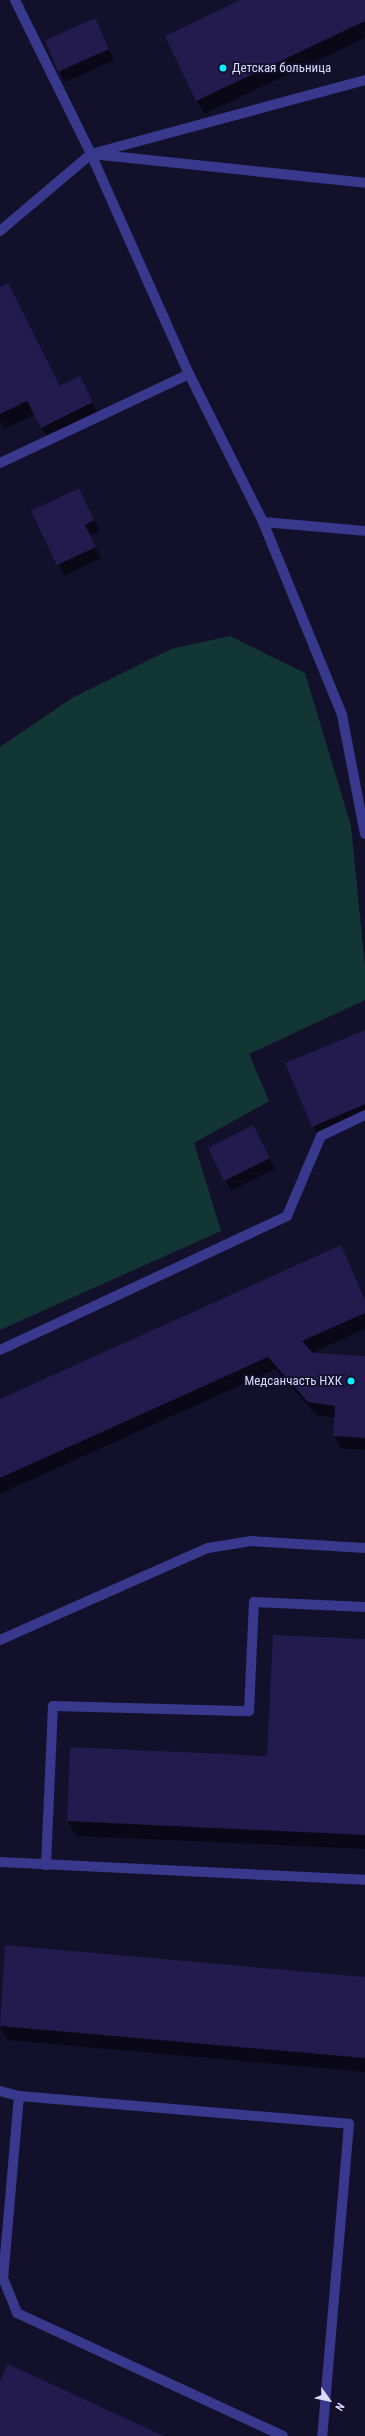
<!DOCTYPE html>
<meta charset="utf-8">
<style>
body{margin:0}
#map{position:relative;width:365px;height:2436px;overflow:hidden;background:#13102b;font-family:"Roboto Condensed",sans-serif}
div>[style]{position:absolute}
.green>*{inset:0;background:#123633}
.shadow>*{inset:0;background:#0007}
.building>*{inset:0;background:#231b4d}
.service>*{height:10px;margin:-5px;padding:0 5px;transform-origin:5px;border-radius:5px;background:#38388d}
.dots>*{width:11px;height:11px;translate:-50% -50%;box-sizing:border-box;border:2px solid #13102b;border-radius:50%}
span{translate:-50% -50%;white-space:nowrap;text-align:center;line-height:1.15;-webkit-text-stroke:3.5px #13102b;paint-order:stroke}
.poi-label{font-size:13px;color:#dddaff}
.left{translate:0 -50%;text-align:left}
.right{translate:-100% -50%;text-align:right}
.north{position:absolute;left:309px;top:2380px;width:40px;height:40px;-webkit-text-stroke:3px #13102b;paint-order:stroke;rotate:123deg;font-size:11px;font-weight:700;line-height:16px;text-align:center;color:#dddaff}
.north::after{content:'';display:block;margin:auto;width:14px;height:18px;background:#dddaff;clip-path:polygon(50% 0,100% 100%,50% 72%,0 100%)}
</style>
<div id="map">
<div class="green">
<div style="clip-path:polygon(230px 636px,305px 673px,351px 826px,365px 966px,365px 1000px,249px 1054px,269px 1101px,194px 1143px,221px 1231px,0 1330px,0 747px,72px 698px,171px 649px)"></div>
</div>
<div class="shadow">
<div style="clip-path:polygon(242px 0,365px 0,365px 38px,204px 114px,166px 36px)"></div>
<div style="clip-path:polygon(95px 19px,114px 60px,65px 82px,59px 71px)"></div>
<div style="clip-path:polygon(0 288px,60px 387px,87px 391px,99px 416px,49px 441px,35px 414px,4px 429px,0 421px)"></div>
<div style="clip-path:polygon(79px 490px,100px 531px,90px 536px,101px 558px,64px 576px,32px 511px)"></div>
<div style="clip-path:polygon(365px 1031px,365px 1121px,321px 1139px,313px 1126px)"></div>
<div style="clip-path:polygon(259px 1137px,275px 1169px,231px 1191px,209px 1148px)"></div>
<div style="clip-path:polygon(341px 1246px,365px 1297px,365px 1329px,310px 1354px,365px 1357px,365px 1450px,342px 1449px,334px 1436px,335px 1418px,316px 1415px,276px 1369px,0 1494px,0 1400px)"></div>
<div style="clip-path:polygon(365px 1640px,365px 1849px,76px 1836px,68px 1821px,268px 1757px)"></div>
<div style="clip-path:polygon(6px 1946px,365px 1978px,365px 2072px,8px 2040px,0 2027px)"></div>
</div>
<div class="building">
<div style="clip-path:polygon(240px 0,365px 0,365px 21px,196px 101px,165px 36px)"></div>
<div style="clip-path:polygon(95px 18px,109px 49px,58px 72px,45px 40px)"></div>
<div style="clip-path:polygon(8px 283px,60px 386px,80px 376px,93px 402px,41px 428px,27px 401px,0 414px,0 287px)"></div>
<div style="clip-path:polygon(79px 488px,94px 520px,85px 525px,96px 547px,57px 565px,31px 511px)"></div>
<div style="clip-path:polygon(365px 1030px,365px 1104px,312px 1127px,285px 1063px)"></div>
<div style="clip-path:polygon(253px 1125px,270px 1158px,224px 1181px,208px 1148px)"></div>
<div style="clip-path:polygon(341px 1245px,365px 1299px,365px 1313px,302px 1341px,313px 1353px,365px 1356px,365px 1438px,333px 1436px,335px 1406px,308px 1402px,268px 1357px,0 1478px,0 1399px)"></div>
<div style="clip-path:polygon(273px 1635px,365px 1639px,365px 1835px,67px 1821px,70px 1747px,267px 1756px)"></div>
<div style="clip-path:polygon(5px 1945px,365px 1977px,365px 2058px,0 2026px)"></div>
<div style="clip-path:polygon(8px 2364px,164px 2436px,0 2436px,0 2381px)"></div>
</div>
<div class="service">
<div style="left:15px;top:0;width:172px;rotate:63.7deg"></div>
<div style="left:91px;top:154px;width:276px;rotate:6deg"></div>
<div style="left:91px;top:154px;width:241px;rotate:66deg"></div>
<div style="left:189px;top:374px;width:165px;rotate:63.4deg"></div>
<div style="left:263px;top:522px;width:209px;rotate:67.7deg"></div>
<div style="left:342px;top:715px;width:121px;rotate:79.1deg"></div>
<div style="left:0;top:231px;width:119px;rotate:-40.2deg"></div>
<div style="left:91px;top:154px;width:284px;rotate:-15.1deg"></div>
<div style="left:0;top:463px;width:209px;rotate:-25.2deg"></div>
<div style="left:263px;top:522px;width:102px;rotate:5deg"></div>
<div style="left:0;top:1350px;width:317px;rotate:-25deg"></div>
<div style="left:287px;top:1216px;width:87px;rotate:-67deg"></div>
<div style="left:321px;top:1136px;width:49px;rotate:-25.5deg"></div>
<div style="left:0;top:1640px;width:227px;rotate:-23.9deg"></div>
<div style="left:208px;top:1548px;width:44px;rotate:-9.2deg"></div>
<div style="left:251px;top:1541px;width:114px;rotate:3.5deg"></div>
<div style="left:0;top:1862px;width:365px;rotate:2.8deg"></div>
<div style="left:46px;top:1865px;width:159px;rotate:-87.5deg"></div>
<div style="left:53px;top:1706px;width:196px;rotate:1.5deg"></div>
<div style="left:249px;top:1711px;width:109px;rotate:-87.4deg"></div>
<div style="left:254px;top:1602px;width:111px;rotate:2.6deg"></div>
<div style="left:0;top:2091px;width:20px;rotate:15deg"></div>
<div style="left:19px;top:2096px;width:331px;rotate:4.8deg"></div>
<div style="left:349px;top:2124px;width:313px;rotate:94.9deg"></div>
<div style="left:19px;top:2096px;width:183px;rotate:95deg"></div>
<div style="left:3px;top:2278px;width:38px;rotate:68deg"></div>
<div style="left:17px;top:2313px;width:293px;rotate:24.8deg"></div>
</div>
<div class="dots">
<div style="left:223px;top:68px;background:#06f0ff"></div>
<div style="left:351px;top:1381px;background:#06f0ff"></div>
</div>
<div class="poi-label">
<span class="left" style="left:232px;top:68px">Детская больница</span>
<span class="right" style="left:342px;top:1381px">Медсанчасть НХК</span>
</div>
<div class="north">N</div>
</div>
